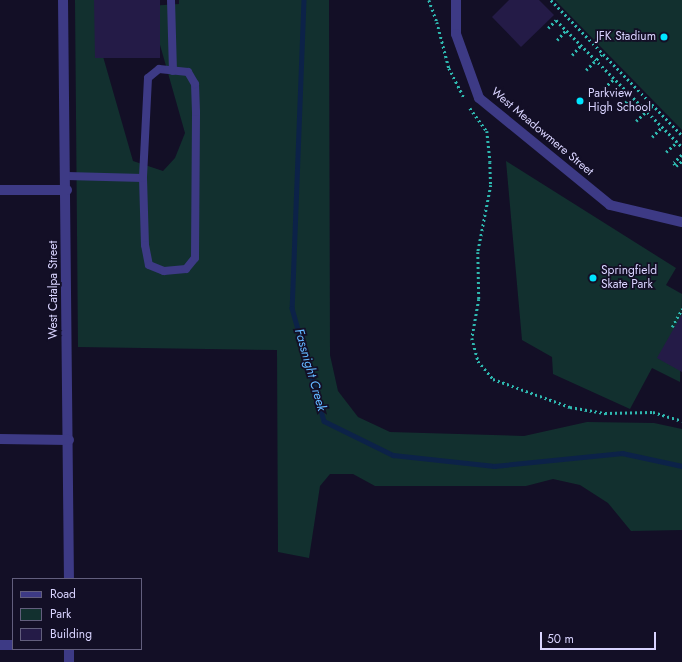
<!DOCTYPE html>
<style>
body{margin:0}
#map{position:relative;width:682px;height:662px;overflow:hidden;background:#130f26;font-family:Jost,sans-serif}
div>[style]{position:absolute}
.green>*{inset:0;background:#12302f}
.stream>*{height:4.5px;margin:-2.25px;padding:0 2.25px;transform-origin:2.25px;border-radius:2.25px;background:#0c2248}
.building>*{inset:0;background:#241b47}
.path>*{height:2.5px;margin-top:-1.25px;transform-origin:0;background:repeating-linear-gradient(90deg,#2fb8b0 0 2px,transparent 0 5px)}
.service>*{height:8px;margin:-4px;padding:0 4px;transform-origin:4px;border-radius:4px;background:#3d3a85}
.minor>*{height:10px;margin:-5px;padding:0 5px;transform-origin:5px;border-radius:5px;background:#3d3a85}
.dots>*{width:11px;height:11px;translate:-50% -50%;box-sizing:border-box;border:2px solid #130f26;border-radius:50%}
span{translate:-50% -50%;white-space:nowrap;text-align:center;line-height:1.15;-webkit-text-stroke:3.5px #130f26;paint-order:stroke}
.poi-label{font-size:12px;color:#d9d4ff}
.right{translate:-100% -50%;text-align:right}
.left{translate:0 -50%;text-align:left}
.street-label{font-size:12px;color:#d9d4ff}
.water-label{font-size:13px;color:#62b6ff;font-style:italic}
.legend{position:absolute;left:12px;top:578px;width:130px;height:72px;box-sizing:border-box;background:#130f26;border:1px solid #625e7d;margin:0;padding:5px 7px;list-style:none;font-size:12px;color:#d9d4ff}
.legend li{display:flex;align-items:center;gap:8px;height:20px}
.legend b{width:20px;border:1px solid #625e7d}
.scale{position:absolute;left:540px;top:632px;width:116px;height:18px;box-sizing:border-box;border:2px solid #d9d4ff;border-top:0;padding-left:5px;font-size:12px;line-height:14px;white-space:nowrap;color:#d9d4ff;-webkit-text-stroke:3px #130f26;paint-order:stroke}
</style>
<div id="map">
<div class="green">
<div style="clip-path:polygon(75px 0,100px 0,98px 39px,133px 161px,163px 171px,175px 158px,185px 133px,149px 6px,179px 4px,179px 0,329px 0,330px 355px,338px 391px,358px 417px,390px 432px,524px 436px,587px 422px,654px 423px,682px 429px,682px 530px,631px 531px,608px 503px,580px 485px,553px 479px,526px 486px,375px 486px,353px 474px,330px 474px,320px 486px,309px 558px,278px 552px,277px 350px,78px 347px)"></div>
<div style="clip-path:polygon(555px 0,682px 0,682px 130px)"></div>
<div style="clip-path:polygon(506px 161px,676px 268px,666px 285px,682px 294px,680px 382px,652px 368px,630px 409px,553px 374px,552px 357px,522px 340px)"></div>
</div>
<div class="stream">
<div style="left:304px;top:0;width:308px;rotate:92.2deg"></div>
<div style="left:292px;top:308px;width:117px;rotate:74.2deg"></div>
<div style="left:324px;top:421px;width:77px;rotate:26.2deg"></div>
<div style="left:393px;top:455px;width:102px;rotate:6.2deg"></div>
<div style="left:494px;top:466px;width:129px;rotate:-5.8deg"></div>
<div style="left:622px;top:453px;width:61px;rotate:12.2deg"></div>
</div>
<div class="building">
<div style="clip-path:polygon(94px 0,160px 0,160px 58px,95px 58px)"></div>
<div style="clip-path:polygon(509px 0,539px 0,554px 15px,521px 47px,492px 17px)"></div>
<div style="clip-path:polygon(682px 314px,682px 372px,657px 358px)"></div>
</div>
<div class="path">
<div style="left:429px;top:0;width:23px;rotate:70deg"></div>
<div style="left:437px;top:22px;width:48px;rotate:75.4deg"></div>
<div style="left:449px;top:68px;width:33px;rotate:63deg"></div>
<div style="left:551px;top:0;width:188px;rotate:45.9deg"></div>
<div style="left:548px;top:28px;width:11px;rotate:-45deg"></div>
<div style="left:556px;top:20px;width:179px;rotate:45.2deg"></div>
<div style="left:557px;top:40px;width:13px;rotate:-48deg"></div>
<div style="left:572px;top:55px;width:13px;rotate:-48deg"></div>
<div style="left:586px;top:70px;width:24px;rotate:-45deg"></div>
<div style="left:604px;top:88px;width:13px;rotate:-42deg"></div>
<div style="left:622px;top:106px;width:14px;rotate:-45deg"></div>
<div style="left:470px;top:108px;width:29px;rotate:54deg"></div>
<div style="left:487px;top:131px;width:31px;rotate:84deg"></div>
<div style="left:490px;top:162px;width:23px;rotate:88deg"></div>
<div style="left:491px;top:185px;width:68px;rotate:101deg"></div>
<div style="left:478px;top:252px;width:47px;rotate:88.8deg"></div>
<div style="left:479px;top:299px;width:40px;rotate:100deg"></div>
<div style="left:472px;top:338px;width:24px;rotate:75deg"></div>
<div style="left:478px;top:361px;width:23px;rotate:50deg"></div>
<div style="left:493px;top:379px;width:82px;rotate:20deg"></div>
<div style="left:570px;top:407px;width:36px;rotate:10deg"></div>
<div style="left:605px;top:413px;width:48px;rotate:-1.2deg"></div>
<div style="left:653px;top:412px;width:30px;rotate:17deg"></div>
<div style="left:636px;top:121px;width:23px;rotate:-43deg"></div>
<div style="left:652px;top:137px;width:14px;rotate:-45deg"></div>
<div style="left:666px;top:152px;width:15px;rotate:-42deg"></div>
<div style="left:682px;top:155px;width:11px;rotate:135deg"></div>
<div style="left:674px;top:163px;width:4px;rotate:56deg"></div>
<div style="left:676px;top:166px;width:8px;rotate:-40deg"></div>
<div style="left:672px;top:327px;width:21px;rotate:-61deg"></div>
</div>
<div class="service">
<div style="left:171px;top:0;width:71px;rotate:88.4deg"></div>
<div style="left:67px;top:176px;width:76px;rotate:1.5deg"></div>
<div style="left:143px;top:178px;width:67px;rotate:88.3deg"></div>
<div style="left:145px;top:245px;width:20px;rotate:79deg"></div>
<div style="left:149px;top:265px;width:16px;rotate:22deg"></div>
<div style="left:164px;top:271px;width:22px;rotate:-5deg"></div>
<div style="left:186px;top:269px;width:14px;rotate:-51deg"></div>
<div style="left:195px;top:258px;width:146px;rotate:-89.6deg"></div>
<div style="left:196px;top:112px;width:28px;rotate:-92deg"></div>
<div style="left:195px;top:84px;width:14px;rotate:-120deg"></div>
<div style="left:188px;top:72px;width:29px;rotate:-174deg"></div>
<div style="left:159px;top:69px;width:14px;rotate:141deg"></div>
<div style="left:148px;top:78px;width:100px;rotate:92.9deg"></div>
</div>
<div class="minor">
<div style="left:63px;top:0;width:579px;rotate:89.41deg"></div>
<div style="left:456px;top:0;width:34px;rotate:90deg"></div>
<div style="left:456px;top:34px;width:68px;rotate:70.2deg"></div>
<div style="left:479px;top:98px;width:169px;rotate:39.2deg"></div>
<div style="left:610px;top:205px;width:74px;rotate:13.3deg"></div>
<div style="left:0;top:190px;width:67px"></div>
<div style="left:0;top:439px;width:69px;rotate:0.8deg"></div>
<div style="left:0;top:645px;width:13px"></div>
<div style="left:69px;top:649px;width:13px;rotate:90deg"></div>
</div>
<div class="dots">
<div style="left:664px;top:37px;background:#00e5ff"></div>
<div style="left:580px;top:101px;background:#00e5ff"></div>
<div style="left:593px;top:278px;background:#00e5ff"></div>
</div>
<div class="poi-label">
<span class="right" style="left:656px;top:37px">JFK Stadium</span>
<span class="left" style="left:588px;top:101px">Parkview<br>High School</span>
<span class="left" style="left:601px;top:278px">Springfield<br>Skate Park</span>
</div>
<div class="street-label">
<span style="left:542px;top:132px;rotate:40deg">West Meadowmere Street</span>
<span style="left:54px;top:290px;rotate:-90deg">West Catalpa Street</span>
</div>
<div class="water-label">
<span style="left:310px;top:370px;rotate:74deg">Fassnight Creek</span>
</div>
<ul class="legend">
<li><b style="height:5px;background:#3d3a85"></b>Road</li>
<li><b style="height:11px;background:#12302f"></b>Park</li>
<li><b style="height:11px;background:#241b47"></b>Building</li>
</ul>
<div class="scale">50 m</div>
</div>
